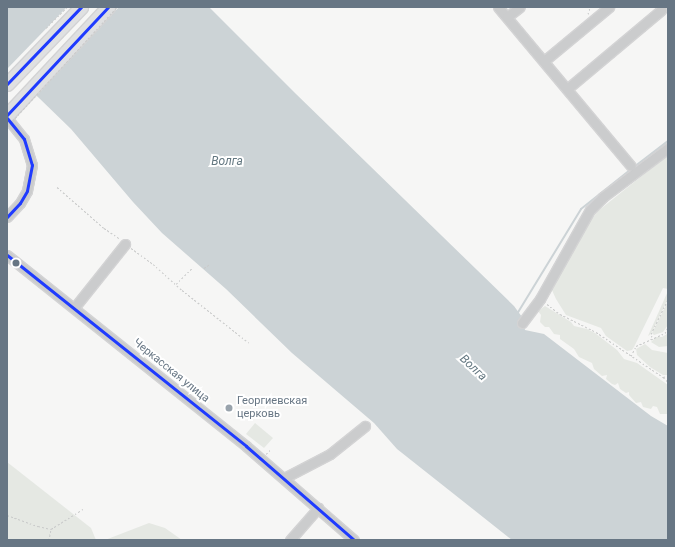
<!DOCTYPE html>
<meta charset="utf-8">
<style>
body{margin:0}
#map{position:relative;width:675px;height:547px;overflow:hidden;background:#f6f6f5;font-family:Roboto,sans-serif}
div>[style]{position:absolute}
.green>*{inset:0;background:#e5e8e3}
.water>*{inset:0;background:#ccd3d6}
.pier>*{inset:0;background:#f6f6f5}
.stream>*{height:2px;margin:-1px;padding:0 1px;transform-origin:1px;border-radius:1px;background:#ccd3d6}
.path>*{height:1px;margin-top:-0.5px;transform-origin:0;background:repeating-linear-gradient(90deg,#c9caca 0 2px,transparent 0 4px)}
.roads{filter:drop-shadow(1px 0 #d3d3d4) drop-shadow(-1px 0 #d3d3d4) drop-shadow(0 1px #d3d3d4) drop-shadow(0 -1px #d3d3d4)}
.minor>*{height:9px;margin:-4.5px;padding:0 4.5px;transform-origin:4.5px;border-radius:4.5px;background:#cbcccd}
.highway>*{height:13px;margin:-6.5px;padding:0 6.5px;transform-origin:6.5px;border-radius:6.5px;background:#dfe0e1}
.path-bridge>*{height:1px;margin-top:-0.5px;transform-origin:0;background:repeating-linear-gradient(90deg,#c9caca 0 2px,transparent 0 4px)}
.bus-1>*{height:3px;margin:-1.5px;padding:0 1.5px;transform-origin:1.5px;border-radius:1.5px;background:#1f3bff}
.dots>*{width:11px;height:11px;translate:-50% -50%;box-sizing:border-box;border:2px solid #fff;border-radius:50%}
span{translate:-50% -50%;white-space:nowrap;text-align:center;line-height:1.15;-webkit-text-stroke:4px #fff;paint-order:stroke}
.street-label{font-size:11px;color:#677684}
.poi-label{font-size:11px;color:#677684}
.left{translate:0 -50%;text-align:left}
.water-label{font-size:12px;color:#637780;font-style:italic}
.frame{position:absolute;inset:0;border:8px solid #677684;pointer-events:none}
</style>
<div id="map">
<div class="green">
<div style="clip-path:polygon(668px 155px,668px 289px,663px 288px,634px 347px,632px 350px,627px 351px,606px 336px,601px 328px,566px 315px,556px 299px,551px 288px,591px 220px,598px 211px)"></div>
<div style="clip-path:polygon(668px 291px,668px 299px,651px 334px,648px 336px)"></div>
<div style="clip-path:polygon(668px 301px,668px 325px,663px 332px,654px 335px,652px 333px)"></div>
<div style="clip-path:polygon(545px 306px,571px 322px,574px 326px,587px 329px,595px 333px,617px 350px,624px 359px,637px 363px,668px 385px,668px 414px,660px 414px,657px 407px,653px 406px,651px 409px,643px 407px,641px 402px,636px 403px,629px 395px,629px 392px,626px 393px,620px 389px,618px 383px,615px 385px,612px 384px,606px 379px,607px 375px,602px 376px,594px 369px,592px 363px,579px 357px,574px 349px,560px 339px,560px 335px,554px 334px,549px 327px,545px 327px,540px 322px,541px 315px,538px 311px)"></div>
<div style="clip-path:polygon(668px 330px,668px 346px,659px 347px,651px 342px,656px 337px,662px 337px,667px 334px)"></div>
<div style="clip-path:polygon(645px 344px,652px 350px,668px 353px,668px 375px,663px 375px,650px 367px,637px 355px,636px 349px)"></div>
<div style="clip-path:polygon(255px 423px,273px 438px,264px 448px,246px 434px)"></div>
<div style="clip-path:polygon(7px 462px,91px 528px,96px 540px,7px 540px)"></div>
<div style="clip-path:polygon(149px 523px,165px 528px,182px 540px,105px 540px)"></div>
</div>
<div class="water">
<div style="clip-path:polygon(7px 7px,209px 7px,295px 93px,514px 306px,522px 317px,525px 330px,544px 334px,651px 416px,668px 426px,668px 540px,512px 540px,397px 449px,374px 423px,292px 353px,226px 289px,162px 233px,133px 202px,71px 129px,7px 67px)"></div>
</div>
<div class="pier">
<div style="clip-path:polygon(67px 7px,119px 7px,35px 97px,7px 69px)"></div>
</div>
<div class="stream">
<div style="left:634px;top:167px;width:43px;rotate:-37.4deg"></div>
<div style="left:517px;top:314px;width:123px;rotate:-58.6deg"></div>
<div style="left:581px;top:209px;width:63px;rotate:-38.5deg"></div>
</div>
<div class="path">
<div style="left:588px;top:14px;width:7px;rotate:-74deg"></div>
<div style="left:46px;top:28px;width:30px;rotate:-45deg"></div>
<div style="left:57px;top:187px;width:62px;rotate:41.1deg"></div>
<div style="left:104px;top:228px;width:18px;rotate:34deg"></div>
<div style="left:131px;top:248px;width:27px;rotate:36deg"></div>
<div style="left:153px;top:264px;width:39px;rotate:42deg"></div>
<div style="left:182px;top:290px;width:85px;rotate:38.3deg"></div>
<div style="left:204px;top:268px;width:7px;rotate:-34deg"></div>
<div style="left:176px;top:284px;width:24px;rotate:-45deg"></div>
<div style="left:547px;top:304px;width:16px;rotate:38deg"></div>
<div style="left:560px;top:314px;width:40px;rotate:26.6deg"></div>
<div style="left:596px;top:332px;width:81px;rotate:33.9deg"></div>
<div style="left:663px;top:377px;width:5px;rotate:-11deg"></div>
<div style="left:652px;top:337px;width:3px;rotate:-108deg"></div>
<div style="left:651px;top:334px;width:39px;rotate:-64deg"></div>
<div style="left:631px;top:356px;width:11px;rotate:-63deg"></div>
<div style="left:636px;top:346px;width:32px;rotate:-24deg"></div>
<div style="left:665px;top:333px;width:7px;rotate:-63deg"></div>
<div style="left:663px;top:377px;width:7px;rotate:45deg"></div>
<div style="left:266px;top:454px;width:7px;rotate:-45deg"></div>
<div style="left:7px;top:515px;width:33px;rotate:20deg"></div>
<div style="left:38px;top:526px;width:13px;rotate:13deg"></div>
<div style="left:51px;top:529px;width:38px;rotate:-32deg"></div>
<div style="left:49px;top:540px;width:11px;rotate:-80deg"></div>
</div>
<div class="roads">
<div class="minor">
<div style="left:498px;top:7px;width:207px;rotate:50.1deg"></div>
<div style="left:507px;top:17px;width:16px;rotate:-38deg"></div>
<div style="left:544px;top:61px;width:85px;rotate:-39.7deg"></div>
<div style="left:567px;top:89px;width:123px;rotate:-40deg"></div>
<div style="left:7px;top:118px;width:27px;rotate:51deg"></div>
<div style="left:24px;top:139px;width:27px;rotate:73deg"></div>
<div style="left:32px;top:165px;width:26px;rotate:101deg"></div>
<div style="left:27px;top:191px;width:14px;rotate:120deg"></div>
<div style="left:20px;top:203px;width:19px;rotate:133deg"></div>
<div style="left:7px;top:255px;width:306px;rotate:38.6deg"></div>
<div style="left:246px;top:446px;width:143px;rotate:41deg"></div>
<div style="left:74px;top:308px;width:82px;rotate:-51.4deg"></div>
<div style="left:522px;top:323px;width:30px;rotate:-53deg"></div>
<div style="left:540px;top:299px;width:102px;rotate:-60.7deg"></div>
<div style="left:590px;top:210px;width:18px;rotate:-45deg"></div>
<div style="left:603px;top:197px;width:81px;rotate:-37deg"></div>
<div style="left:284px;top:478px;width:52px;rotate:-27.6deg"></div>
<div style="left:330px;top:454px;width:45px;rotate:-38.7deg"></div>
<div style="left:290px;top:540px;width:43px;rotate:-48.8deg"></div>
</div>
<div class="highway">
<div style="left:7px;top:84px;width:107px;rotate:-46.1deg"></div>
<div style="left:7px;top:115px;width:148px;rotate:-46.9deg"></div>
</div>
</div>
<div class="path-bridge">
<div style="left:7px;top:127px;width:163px;rotate:-47.5deg"></div>
</div>
<div class="bus-1">
<div style="left:7px;top:84px;width:107px;rotate:-46.1deg"></div>
<div style="left:7px;top:115px;width:148px;rotate:-46.9deg"></div>
<div style="left:7px;top:118px;width:27px;rotate:51deg"></div>
<div style="left:24px;top:139px;width:27px;rotate:73deg"></div>
<div style="left:32px;top:165px;width:26px;rotate:101deg"></div>
<div style="left:27px;top:191px;width:14px;rotate:120deg"></div>
<div style="left:20px;top:203px;width:19px;rotate:133deg"></div>
<div style="left:7px;top:255px;width:306px;rotate:38.6deg"></div>
<div style="left:246px;top:446px;width:143px;rotate:41deg"></div>
</div>
<div class="dots">
<div style="left:16px;top:263px;background:#677684"></div>
<div style="left:229px;top:408px;background:#99a3ac"></div>
</div>
<div class="street-label">
<span style="left:171px;top:371px;rotate:39deg">Черкасская улица</span>
</div>
<div class="poi-label">
<span class="left" style="left:237px;top:408px">Георгиевская<br>церковь</span>
</div>
<div class="water-label">
<span style="left:227px;top:162px">Волга</span>
<span style="left:473px;top:368px;rotate:43deg">Волга</span>
</div>
<div class="frame"></div>
</div>
